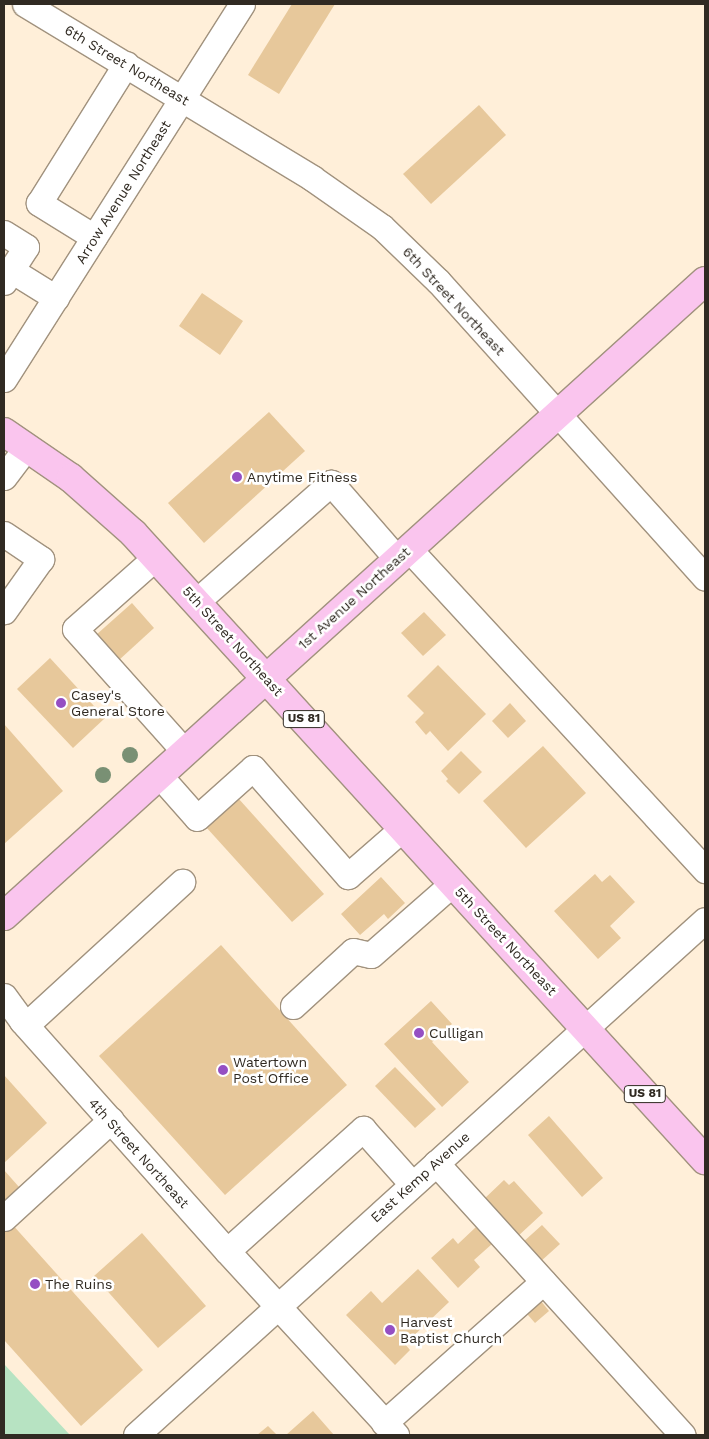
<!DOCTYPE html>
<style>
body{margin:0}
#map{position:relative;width:709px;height:1439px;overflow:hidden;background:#ffefd9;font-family:"Work Sans",sans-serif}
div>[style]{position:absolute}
.green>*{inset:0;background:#b7e3c2}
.building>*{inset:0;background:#e7c89b}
.roads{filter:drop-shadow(1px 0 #a1927e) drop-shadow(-1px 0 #a1927e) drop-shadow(0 1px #a1927e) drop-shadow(0 -1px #a1927e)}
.minor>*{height:25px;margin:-12.5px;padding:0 12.5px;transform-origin:12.5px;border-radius:12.5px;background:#fff}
.major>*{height:28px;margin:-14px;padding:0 14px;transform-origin:14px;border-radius:14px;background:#fac5ee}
.trees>*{width:16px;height:16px;margin:-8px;border-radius:50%;background:#799074}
.dots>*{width:14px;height:14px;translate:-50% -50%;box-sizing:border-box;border:2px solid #fff;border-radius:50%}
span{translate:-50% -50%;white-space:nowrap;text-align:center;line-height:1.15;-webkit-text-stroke:5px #fff;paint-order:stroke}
.shield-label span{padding:1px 4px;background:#fff;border:1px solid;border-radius:4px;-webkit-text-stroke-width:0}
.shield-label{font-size:12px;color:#302a22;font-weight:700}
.street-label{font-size:14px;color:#302a22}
.poi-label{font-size:14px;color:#302a22}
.left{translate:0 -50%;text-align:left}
.frame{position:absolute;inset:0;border:5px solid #302a22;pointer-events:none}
</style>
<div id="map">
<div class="green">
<div style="clip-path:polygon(4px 1364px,70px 1435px,4px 1435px)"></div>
</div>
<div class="building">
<div style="clip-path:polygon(292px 4px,335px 4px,279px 94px,248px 75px)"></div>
<div style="clip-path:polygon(479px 105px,506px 135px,431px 204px,403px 174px)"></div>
<div style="clip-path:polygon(202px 293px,243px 321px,220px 355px,179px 326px)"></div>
<div style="clip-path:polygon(269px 412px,305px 451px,204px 543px,168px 503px)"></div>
<div style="clip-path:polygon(132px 603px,154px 628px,119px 660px,96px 635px)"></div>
<div style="clip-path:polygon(424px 612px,446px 635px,423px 656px,401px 633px)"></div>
<div style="clip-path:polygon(50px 658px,105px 718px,73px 748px,17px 689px)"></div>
<div style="clip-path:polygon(438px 665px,486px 714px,448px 751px,430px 731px,426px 735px,415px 722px,424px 713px,407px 696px)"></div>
<div style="clip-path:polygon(510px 703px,526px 721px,508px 738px,492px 721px)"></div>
<div style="clip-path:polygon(4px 724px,63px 791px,4px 844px)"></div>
<div style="clip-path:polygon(543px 746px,586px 793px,526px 848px,483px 801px)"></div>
<div style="clip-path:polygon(461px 751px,482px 772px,459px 794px,446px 781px,448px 779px,441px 771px)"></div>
<div style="clip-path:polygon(238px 798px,324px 894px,292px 922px,206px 827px)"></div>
<div style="clip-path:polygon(595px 874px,602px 882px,610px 875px,635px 902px,610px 926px,621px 938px,598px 959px,554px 911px)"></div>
<div style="clip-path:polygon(381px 877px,405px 903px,388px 919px,384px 914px,360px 935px,341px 914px)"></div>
<div style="clip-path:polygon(221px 945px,347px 1085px,225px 1195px,99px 1056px)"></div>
<div style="clip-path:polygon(431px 1001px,452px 1024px,432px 1042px,469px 1082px,442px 1107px,384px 1044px)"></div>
<div style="clip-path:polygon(395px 1067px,436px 1109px,415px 1128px,375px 1086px)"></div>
<div style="clip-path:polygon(4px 1075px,47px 1123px,4px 1163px)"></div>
<div style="clip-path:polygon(549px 1116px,603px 1178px,582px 1197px,528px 1135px)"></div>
<div style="clip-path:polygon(4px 1170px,19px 1187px,4px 1201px)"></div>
<div style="clip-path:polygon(504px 1180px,509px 1185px,514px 1181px,543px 1213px,517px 1237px,483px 1200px)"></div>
<div style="clip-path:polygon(11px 1223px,143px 1370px,81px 1426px,4px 1340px,4px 1229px)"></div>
<div style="clip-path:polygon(542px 1225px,560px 1244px,540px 1262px,522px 1243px)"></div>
<div style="clip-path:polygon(476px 1227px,492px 1244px,474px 1260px,480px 1267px,458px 1288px,431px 1258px,453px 1238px,458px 1244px)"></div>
<div style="clip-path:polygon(142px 1233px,206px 1306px,158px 1348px,94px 1276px)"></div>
<div style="clip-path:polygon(418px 1269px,449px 1302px,405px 1344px,410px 1350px,395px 1365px,346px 1315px,371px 1291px,382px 1303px)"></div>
<div style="clip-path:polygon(536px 1295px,549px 1311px,535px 1323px,521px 1307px)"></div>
<div style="clip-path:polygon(313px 1411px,334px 1435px,286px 1435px)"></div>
<div style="clip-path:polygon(268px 1426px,277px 1435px,257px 1435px)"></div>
</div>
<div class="roads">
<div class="minor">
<div style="left:25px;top:4px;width:336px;rotate:31.2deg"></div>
<div style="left:312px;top:178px;width:85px;rotate:35deg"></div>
<div style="left:382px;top:227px;width:78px;rotate:44deg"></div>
<div style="left:438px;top:281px;width:399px;rotate:48deg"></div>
<div style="left:4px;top:233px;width:26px;rotate:32deg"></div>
<div style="left:26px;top:247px;width:27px;rotate:123deg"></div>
<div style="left:94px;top:237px;width:65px;rotate:-148.3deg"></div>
<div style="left:39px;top:203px;width:164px;rotate:-58deg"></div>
<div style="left:4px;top:282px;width:14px;rotate:-60deg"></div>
<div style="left:11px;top:270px;width:53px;rotate:31.9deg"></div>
<div style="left:4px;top:379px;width:444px;rotate:-57.6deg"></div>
<div style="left:4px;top:477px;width:38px;rotate:-53deg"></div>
<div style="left:4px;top:534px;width:45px;rotate:34deg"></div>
<div style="left:41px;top:559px;width:64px;rotate:125.4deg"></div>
<div style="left:409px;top:549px;width:437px;rotate:47.3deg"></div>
<div style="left:156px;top:557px;width:108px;rotate:138.4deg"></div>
<div style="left:75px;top:629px;width:165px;rotate:48.2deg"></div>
<div style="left:197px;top:601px;width:179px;rotate:-41.4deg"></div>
<div style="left:331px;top:483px;width:101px;rotate:49deg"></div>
<div style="left:159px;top:775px;width:57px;rotate:48.5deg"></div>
<div style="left:197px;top:818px;width:75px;rotate:-41.8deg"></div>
<div style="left:253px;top:768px;width:144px;rotate:48.7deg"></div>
<div style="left:348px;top:876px;width:73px;rotate:-41.1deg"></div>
<div style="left:4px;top:996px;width:31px;rotate:54deg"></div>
<div style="left:22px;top:1021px;width:308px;rotate:48.3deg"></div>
<div style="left:227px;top:1251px;width:250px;rotate:47.4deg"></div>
<div style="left:293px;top:1006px;width:81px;rotate:-42.5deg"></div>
<div style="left:353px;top:951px;width:18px;rotate:13deg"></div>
<div style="left:371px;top:955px;width:109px;rotate:-41.3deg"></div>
<div style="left:26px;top:1025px;width:212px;rotate:-42.5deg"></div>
<div style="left:436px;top:1163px;width:367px;rotate:47.8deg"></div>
<div style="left:4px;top:1218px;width:145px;rotate:-42.5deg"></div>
<div style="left:227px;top:1251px;width:183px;rotate:-41.9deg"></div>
<div style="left:363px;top:1129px;width:74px;rotate:48.3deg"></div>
<div style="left:384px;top:1423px;width:213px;rotate:-41.6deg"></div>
<div style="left:136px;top:1435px;width:767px;rotate:-42.15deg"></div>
</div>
<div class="major">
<div style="left:4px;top:432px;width:81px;rotate:34.5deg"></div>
<div style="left:71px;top:478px;width:83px;rotate:41.6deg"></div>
<div style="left:133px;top:533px;width:849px;rotate:47.63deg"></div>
<div style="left:4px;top:916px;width:946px;rotate:-42.17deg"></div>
</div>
</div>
<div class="trees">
<div style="left:130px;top:755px"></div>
<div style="left:103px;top:775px"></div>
</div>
<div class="dots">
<div style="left:237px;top:477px;background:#954fc3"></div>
<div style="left:61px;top:703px;background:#954fc3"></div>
<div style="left:419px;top:1033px;background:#954fc3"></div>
<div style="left:223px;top:1070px;background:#954fc3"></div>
<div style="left:35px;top:1284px;background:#954fc3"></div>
<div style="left:390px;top:1330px;background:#954fc3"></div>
</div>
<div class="shield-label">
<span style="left:304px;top:719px">US 81</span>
<span style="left:645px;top:1094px">US 81</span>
</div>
<div class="street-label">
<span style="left:127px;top:65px;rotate:31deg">6th Street Northeast</span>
<span style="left:123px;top:192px;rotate:-58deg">Arrow Avenue Northeast</span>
<span style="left:454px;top:301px;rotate:47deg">6th Street Northeast</span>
<span style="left:354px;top:598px;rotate:-42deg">1st Avenue Northeast</span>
<span style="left:233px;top:641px;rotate:48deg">5th Street Northeast</span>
<span style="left:506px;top:941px;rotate:47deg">5th Street Northeast</span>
<span style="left:139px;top:1153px;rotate:48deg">4th Street Northeast</span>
<span style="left:420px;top:1177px;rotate:-42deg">East Kemp Avenue</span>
</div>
<div class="poi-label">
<span class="left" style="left:247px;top:477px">Anytime Fitness</span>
<span class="left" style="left:71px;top:703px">Casey's<br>General Store</span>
<span class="left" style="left:429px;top:1033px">Culligan</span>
<span class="left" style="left:233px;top:1070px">Watertown<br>Post Office</span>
<span class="left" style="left:45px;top:1284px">The Ruins</span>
<span class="left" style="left:400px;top:1330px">Harvest<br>Baptist Church</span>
</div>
<div class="frame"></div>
</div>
